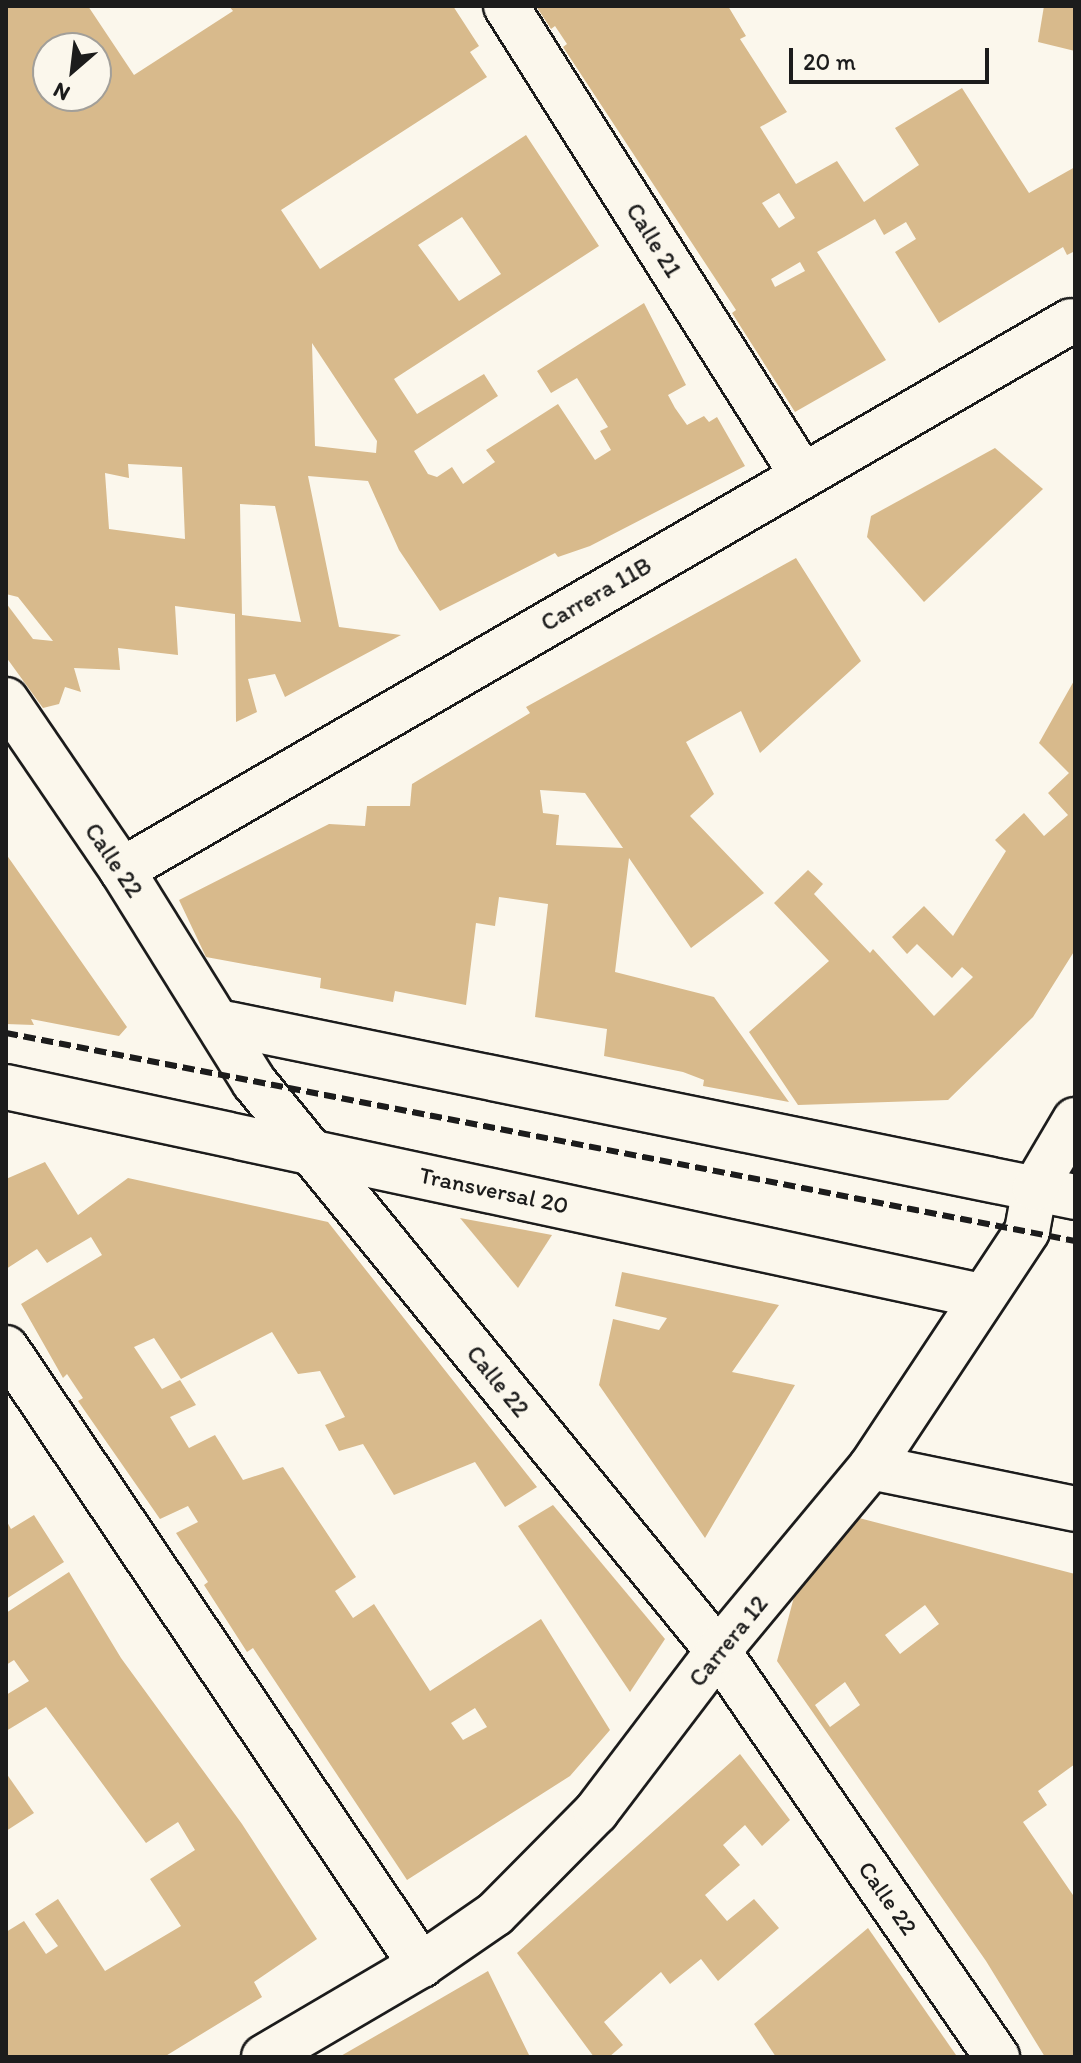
<!DOCTYPE html>
<style>
body{margin:0}
#map{position:relative;width:1081px;height:2063px;overflow:hidden;background:#fbf7ec;font-family:Itim,sans-serif}
div>[style]{position:absolute}
.building>*{inset:0;background:#d8ba8c}
.roads{filter:drop-shadow(2px 0 #1c1c1c) drop-shadow(-2px 0 #1c1c1c) drop-shadow(0 2px #1c1c1c) drop-shadow(0 -2px #1c1c1c)}
.minor>*{height:44px;margin:-22px;padding:0 22px;transform-origin:22px;border-radius:22px;background:#fbf7ec}
.rail>*{height:6px;margin-top:-3px;transform-origin:0;background:repeating-linear-gradient(90deg,#1c1c1c 0 12px,transparent 0 18px)}
span{translate:-50% -50%;white-space:nowrap;text-align:center;line-height:1.15;-webkit-text-stroke:6px #fbf7ec;paint-order:stroke}
.street-label{font-size:24px;color:#1c1c1c}
.frame{position:absolute;inset:0;border:8px solid #1c1c1c;pointer-events:none}
.north{position:absolute;left:32px;top:32px;width:80px;height:80px;box-sizing:border-box;background:#fbf7ec;border:2px solid #a29f99;border-radius:50%;rotate:208deg;font-size:22px;font-weight:700;line-height:32px;text-align:center;color:#1c1c1c}
.north::after{content:'';display:block;margin:auto;width:28px;height:36px;background:#1c1c1c;clip-path:polygon(50% 0,100% 100%,50% 72%,0 100%)}
.scale{position:absolute;left:789px;top:48px;width:200px;height:36px;box-sizing:border-box;border:4px solid #1c1c1c;border-top:0;padding-left:10px;font-size:24px;line-height:28px;white-space:nowrap;color:#1c1c1c;-webkit-text-stroke:6px #fbf7ec;paint-order:stroke}
</style>
<div id="map">
<div class="building">
<div style="clip-path:polygon(evenodd,6px 6px,88px 6px,134px 75px,233px 11px,229px 6px,453px 6px,479px 46px,470px 52px,487px 77px,281px 210px,320px 269px,526px 135px,599px 246px,394px 379px,417px 414px,484px 374px,498px 396px,414px 451px,428px 474px,437px 477px,452px 467px,463px 484px,495px 462px,486px 450px,558px 404px,595px 460px,611px 450px,600px 431px,608px 427px,577px 378px,551px 393px,537px 371px,644px 303px,686px 385px,668px 395px,675px 408px,687px 425px,704px 416px,709px 422px,717px 417px,745px 466px,590px 546px,558px 557px,555px 553px,440px 611px,399px 550px,368px 481px,308px 476px,339px 627px,401px 635px,285px 697px,275px 674px,248px 679px,257px 712px,236px 722px,235px 614px,175px 606px,178px 655px,118px 648px,120px 670px,74px 668px,81px 692px,65px 687px,59px 704px,43px 708px,6px 657px,6px 603px,33px 639px,53px 641px,18px 597px,6px 594px,6px 6px,48px 48px,96px 48px,96px 96px,48px 96px,48px 48px,6px 6px,462px 217px,501px 274px,459px 301px,418px 245px,462px 217px,6px 6px,312px 343px,377px 441px,376px 453px,315px 446px,312px 343px,6px 6px,128px 464px,182px 467px,185px 539px,109px 529px,105px 473px,129px 478px,128px 464px,6px 6px,240px 504px,275px 506px,301px 622px,242px 615px,240px 504px)"></div>
<div style="clip-path:polygon(evenodd,536px 6px,728px 6px,746px 36px,740px 39px,787px 112px,760px 127px,796px 184px,837px 161px,864px 202px,919px 165px,895px 128px,962px 88px,1029px 193px,1075px 167px,1075px 251px,1067px 255px,1063px 247px,939px 323px,895px 252px,916px 239px,906px 222px,884px 235px,875px 219px,844px 237px,817px 252px,886px 360px,795px 412px,732px 313px,736px 310px,563px 47px,567px 44px,555px 26px,551px 29px,536px 6px,779px 193px,795px 218px,779px 228px,762px 203px,779px 193px,536px 6px,800px 262px,805px 271px,775px 287px,771px 279px,800px 262px)"></div>
<div style="clip-path:polygon(1044px 6px,1075px 6px,1075px 51px,1038px 42px)"></div>
<div style="clip-path:polygon(995px 448px,1043px 489px,924px 602px,867px 537px,871px 516px)"></div>
<div style="clip-path:polygon(evenodd,796px 558px,861px 661px,760px 753px,741px 711px,686px 742px,714px 794px,690px 816px,764px 893px,691px 948px,629px 858px,615px 972px,714px 997px,789px 1102px,703px 1086px,704px 1080px,683px 1072px,604px 1056px,607px 1029px,535px 1017px,548px 904px,499px 897px,495px 926px,476px 923px,466px 1005px,395px 991px,393px 1002px,320px 988px,321px 978px,206px 957px,179px 900px,329px 824px,365px 826px,367px 806px,410px 806px,412px 784px,530px 713px,526px 707px,796px 558px,540px 790px,585px 793px,623px 848px,556px 845px,559px 815px,543px 813px,540px 790px)"></div>
<div style="clip-path:polygon(1075px 679px,1075px 950px,1033px 1017px,948px 1100px,798px 1105px,749px 1032px,829px 961px,774px 903px,808px 870px,823px 884px,814px 894px,870px 953px,873px 949px,934px 1016px,973px 977px,962px 967px,952px 978px,917px 944px,907px 954px,892px 937px,924px 906px,953px 936px,1006px 851px,995px 840px,1024px 813px,1044px 836px,1068px 815px,1048px 793px,1069px 773px,1039px 743px)"></div>
<div style="clip-path:polygon(6px 854px,127px 1027px,119px 1036px,31px 1019px,34px 1025px,6px 1024px)"></div>
<div style="clip-path:polygon(evenodd,45px 1162px,78px 1215px,128px 1178px,328px 1222px,537px 1487px,505px 1507px,475px 1462px,394px 1495px,363px 1444px,339px 1451px,325px 1425px,345px 1417px,320px 1371px,298px 1374px,272px 1332px,181px 1379px,154px 1338px,134px 1347px,162px 1389px,180px 1380px,196px 1405px,170px 1417px,189px 1448px,215px 1435px,243px 1480px,283px 1467px,356px 1577px,335px 1591px,353px 1618px,374px 1604px,430px 1691px,541px 1619px,610px 1730px,570px 1776px,407px 1880px,253px 1648px,247px 1652px,204px 1585px,208px 1582px,176px 1533px,198px 1522px,188px 1506px,160px 1519px,78px 1401px,83px 1398px,67px 1374px,63px 1378px,21px 1304px,102px 1255px,91px 1237px,47px 1263px,37px 1249px,6px 1269px,6px 1179px,45px 1162px,475px 1708px,487px 1727px,463px 1740px,451px 1723px,475px 1708px)"></div>
<div style="clip-path:polygon(460px 1218px,552px 1235px,518px 1288px)"></div>
<div style="clip-path:polygon(622px 1272px,779px 1305px,732px 1372px,795px 1385px,705px 1538px,599px 1385px,613px 1319px,659px 1330px,667px 1318px,615px 1306px)"></div>
<div style="clip-path:polygon(553px 1505px,665px 1639px,630px 1692px,518px 1526px)"></div>
<div style="clip-path:polygon(34px 1515px,64px 1562px,6px 1599px,6px 1520px,11px 1529px)"></div>
<div style="clip-path:polygon(evenodd,859px 1518px,1075px 1574px,1075px 1764px,1038px 1791px,1047px 1805px,1023px 1822px,1075px 1898px,1075px 2057px,1045px 2057px,986px 1961px,777px 1661px,799px 1578px,828px 1535px,859px 1518px,925px 1605px,939px 1624px,900px 1654px,885px 1635px,925px 1605px,859px 1518px,845px 1682px,860px 1705px,830px 1727px,815px 1705px,845px 1682px)"></div>
<div style="clip-path:polygon(69px 1572px,121px 1658px,242px 1824px,317px 1939px,254px 1982px,262px 1997px,164px 2057px,6px 2057px,6px 1932px,24px 1921px,46px 1954px,58px 1946px,35px 1914px,58px 1899px,105px 1971px,181px 1926px,150px 1879px,195px 1850px,178px 1822px,146px 1843px,46px 1707px,6px 1731px,6px 1695px,29px 1681px,14px 1660px,6px 1665px,6px 1613px)"></div>
<div style="clip-path:polygon(740px 1754px,790px 1820px,762px 1846px,745px 1825px,723px 1845px,740px 1865px,705px 1895px,727px 1921px,754px 1899px,779px 1928px,718px 1981px,701px 1959px,670px 1984px,661px 1972px,604px 2022px,623px 2045px,609px 2057px,594px 2057px,517px 1953px)"></div>
<div style="clip-path:polygon(6px 1773px,34px 1813px,6px 1831px)"></div>
<div style="clip-path:polygon(868px 1928px,956px 2055px,776px 2057px,754px 2024px)"></div>
<div style="clip-path:polygon(488px 1971px,530px 2057px,339px 2057px,419px 2011px)"></div>
</div>
<div class="roads">
<div class="minor">
<div style="left:506px;top:6px;width:552px;rotate:57.72deg"></div>
<div style="left:6px;top:700px;width:206px;rotate:55.7deg"></div>
<div style="left:122px;top:870px;width:250px;rotate:58.1deg"></div>
<div style="left:254px;top:1082px;width:734px;rotate:50.8deg"></div>
<div style="left:718px;top:1651px;width:493px;rotate:55.5deg"></div>
<div style="left:122px;top:870px;width:1096px;rotate:-30.05deg"></div>
<div style="left:218px;top:1022px;width:875px;rotate:11.54deg"></div>
<div style="left:6px;top:1087px;width:997px;rotate:12.1deg"></div>
<div style="left:6px;top:1348px;width:744px;rotate:56.07deg"></div>
<div style="left:871px;top:1467px;width:208px;rotate:11.6deg"></div>
<div style="left:264px;top:2057px;width:182px;rotate:-30.4deg"></div>
<div style="left:421px;top:1965px;width:90px;rotate:-34.6deg"></div>
<div style="left:495px;top:1914px;width:144px;rotate:-45.3deg"></div>
<div style="left:596px;top:1812px;width:202px;rotate:-52.8deg"></div>
<div style="left:718px;top:1651px;width:239px;rotate:-50.3deg"></div>
<div style="left:871px;top:1467px;width:283px;rotate:-56.5deg"></div>
<div style="left:1027px;top:1231px;width:44px;rotate:-79.5deg"></div>
<div style="left:1035px;top:1188px;width:79px;rotate:-59.5deg"></div>
</div>
</div>
<div class="rail">
<div style="left:6px;top:1033px;width:1089px;rotate:11.01deg"></div>
</div>
<div class="street-label">
<span style="left:654px;top:240px;rotate:58deg">Calle 21</span>
<span style="left:596px;top:594px;rotate:-30deg">Carrera 11B</span>
<span style="left:114px;top:860px;rotate:56deg">Calle 22</span>
<span style="left:494px;top:1190px;rotate:12deg">Transversal 20</span>
<span style="left:498px;top:1381px;rotate:51deg">Calle 22</span>
<span style="left:728px;top:1641px;rotate:-51deg">Carrera 12</span>
<span style="left:888px;top:1898px;rotate:55deg">Calle 22</span>
</div>
<div class="frame"></div>
<div class="north">N</div>
<div class="scale">20 m</div>
</div>
